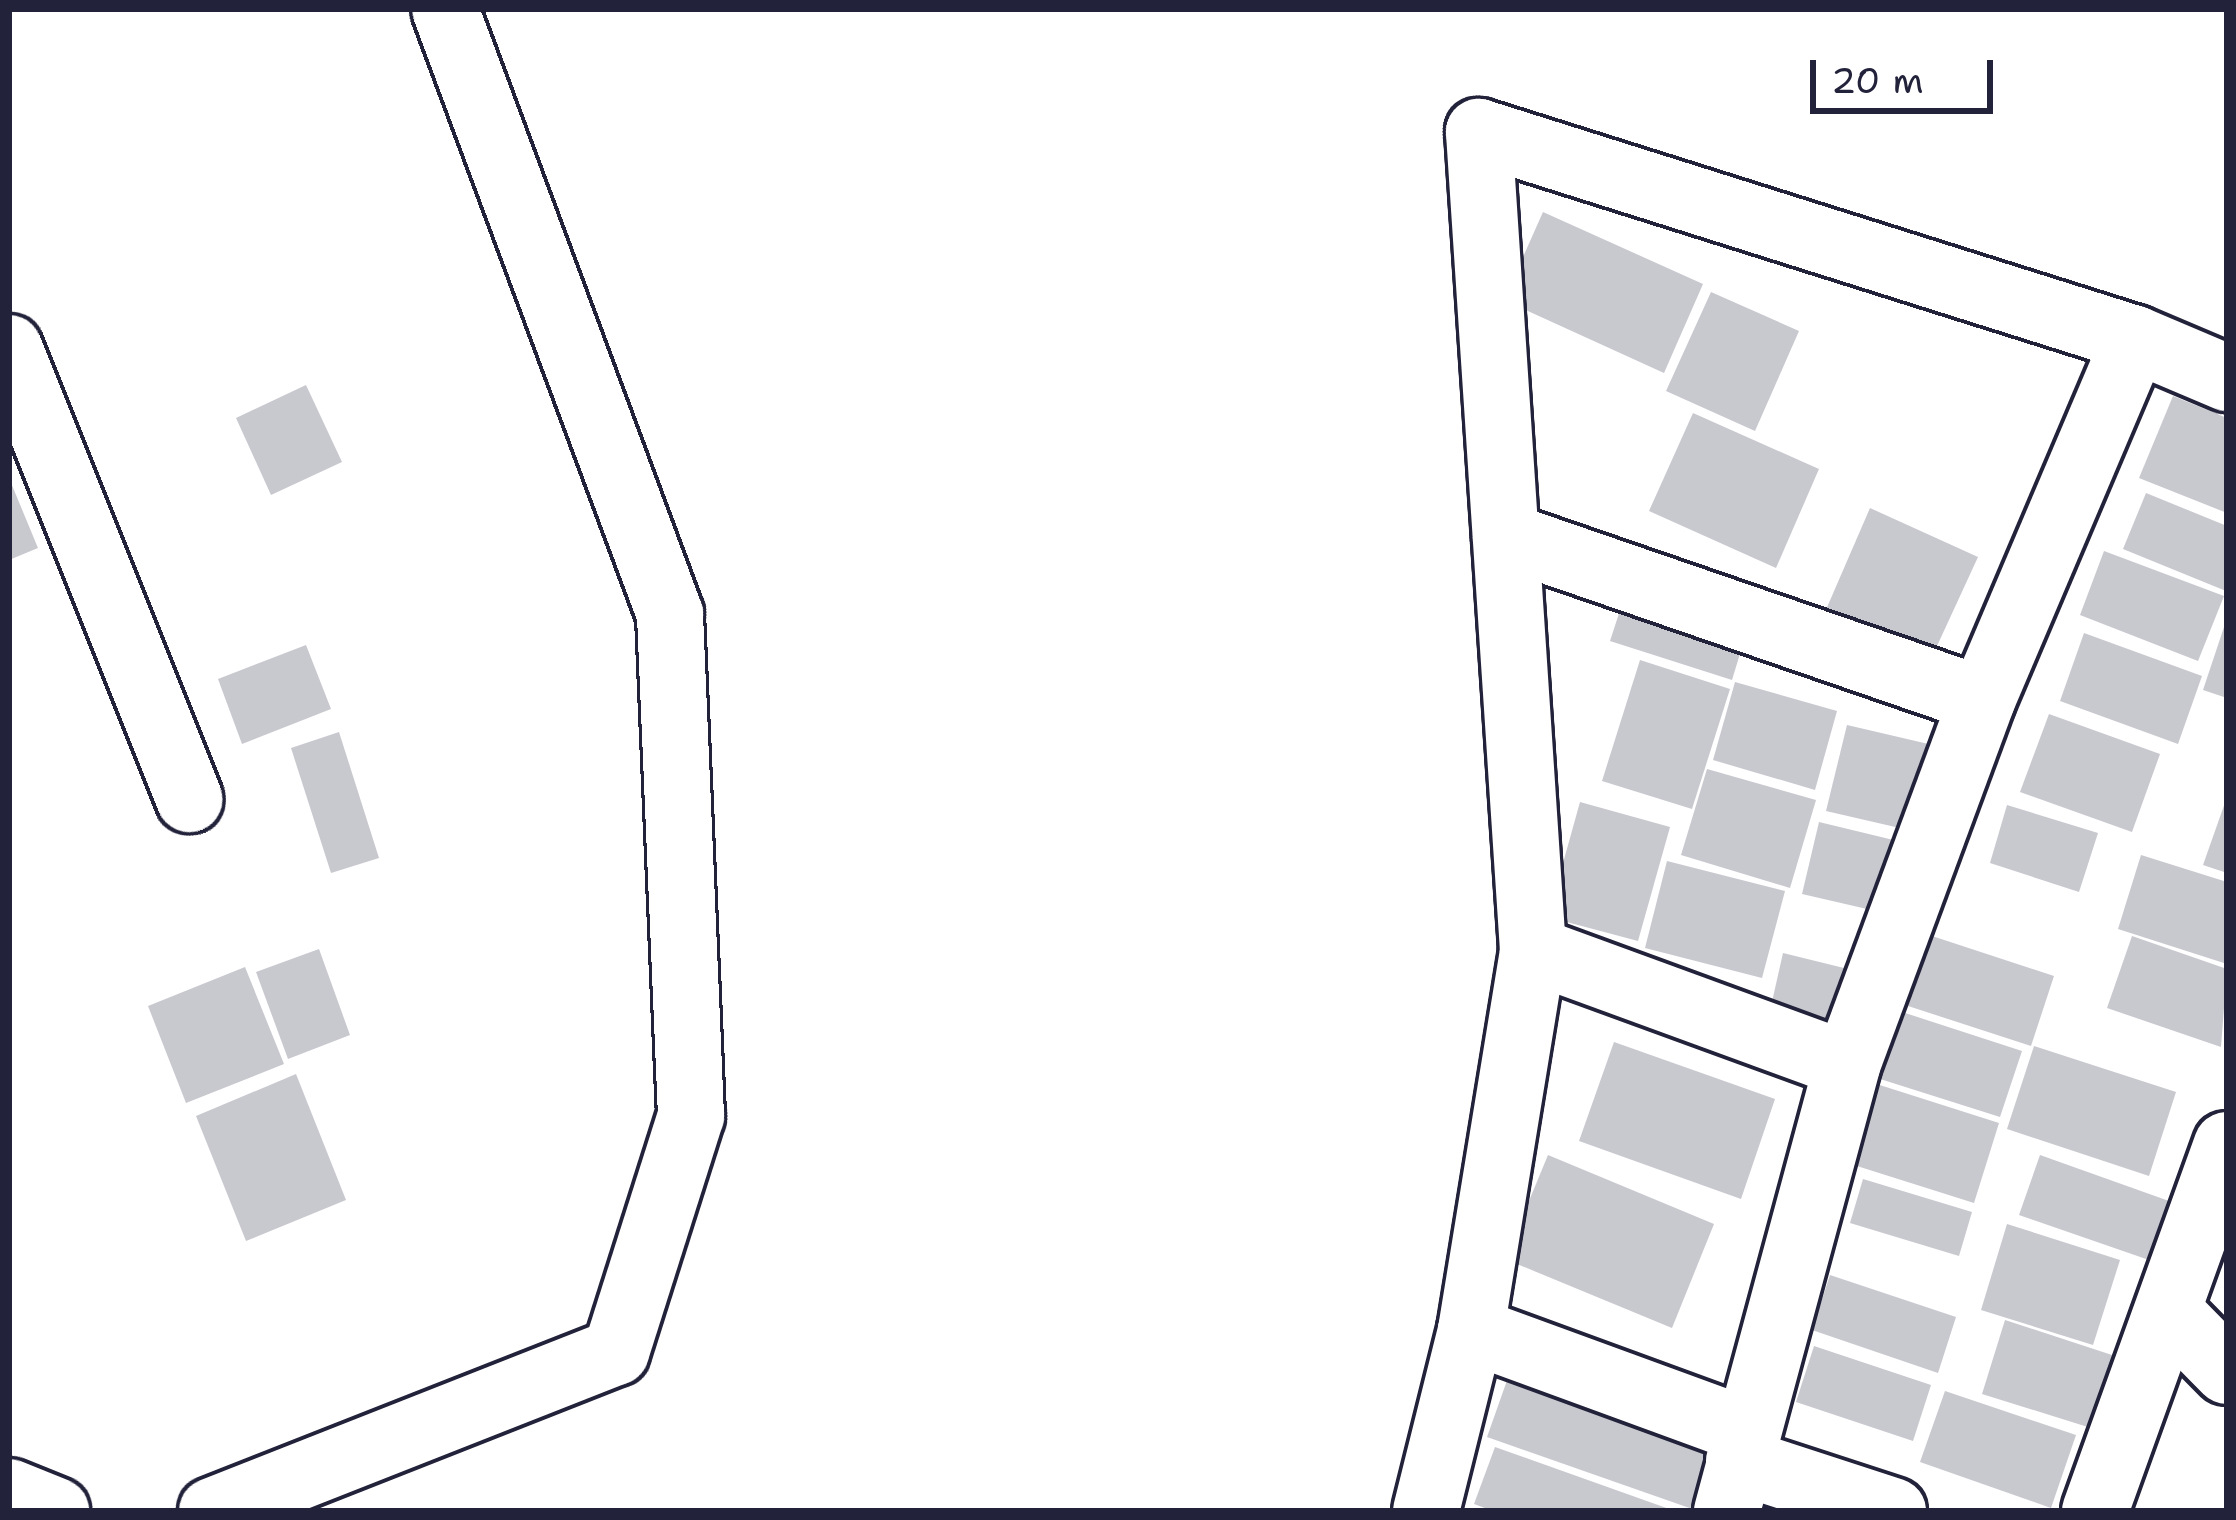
<!DOCTYPE html>
<style>
body{margin:0}
#map{position:relative;width:2236px;height:1520px;overflow:hidden;background:#fff;font-family:"Shantell Sans",sans-serif}
div>[style]{position:absolute}
.building>*{inset:0;background:#c8c8cf}
.roads{filter:drop-shadow(3px 0 #22223b) drop-shadow(-3px 0 #22223b) drop-shadow(0 3px #22223b) drop-shadow(0 -3px #22223b)}
.minor>*{height:66px;margin:-33px;padding:0 33px;transform-origin:33px;border-radius:33px;background:#fff}
span{translate:-50% -50%;white-space:nowrap;text-align:center;line-height:1.15;-webkit-text-stroke:10px #fff;paint-order:stroke}
.frame{position:absolute;inset:0;border:12px solid #22223b;pointer-events:none}
.scale{position:absolute;left:1810px;top:60px;width:183px;height:54px;box-sizing:border-box;border:6px solid #22223b;border-top:0;padding-left:15px;font-size:36px;line-height:42px;white-space:nowrap;color:#22223b;-webkit-text-stroke:9px #fff;paint-order:stroke}
</style>
<div id="map">
<div class="building">
<div style="clip-path:polygon(1543px 212px,1703px 284px,1664px 373px,1504px 300px)"></div>
<div style="clip-path:polygon(1711px 292px,1799px 331px,1755px 431px,1666px 391px)"></div>
<div style="clip-path:polygon(306px 385px,342px 462px,271px 495px,236px 418px)"></div>
<div style="clip-path:polygon(2173px 396px,2227px 418px,2227px 513px,2139px 478px)"></div>
<div style="clip-path:polygon(1693px 413px,1819px 469px,1776px 568px,1649px 511px)"></div>
<div style="clip-path:polygon(9px 478px,38px 548px,9px 560px)"></div>
<div style="clip-path:polygon(2146px 493px,2227px 526px,2226px 591px,2123px 549px)"></div>
<div style="clip-path:polygon(1870px 508px,1978px 557px,1931px 659px,1825px 612px)"></div>
<div style="clip-path:polygon(2104px 551px,2224px 596px,2198px 661px,2080px 615px)"></div>
<div style="clip-path:polygon(1625px 595px,1746px 634px,1732px 680px,1610px 641px)"></div>
<div style="clip-path:polygon(2226px 621px,2227px 622px,2227px 698px,2203px 690px)"></div>
<div style="clip-path:polygon(2084px 633px,2202px 676px,2178px 744px,2060px 701px)"></div>
<div style="clip-path:polygon(306px 645px,331px 709px,242px 744px,218px 679px)"></div>
<div style="clip-path:polygon(1640px 660px,1730px 689px,1692px 809px,1602px 781px)"></div>
<div style="clip-path:polygon(1735px 682px,1837px 711px,1815px 790px,1713px 760px)"></div>
<div style="clip-path:polygon(2049px 714px,2160px 754px,2132px 832px,2020px 792px)"></div>
<div style="clip-path:polygon(1847px 725px,1937px 746px,1917px 832px,1826px 811px)"></div>
<div style="clip-path:polygon(339px 732px,379px 858px,331px 873px,291px 748px)"></div>
<div style="clip-path:polygon(1707px 769px,1816px 800px,1790px 888px,1681px 855px)"></div>
<div style="clip-path:polygon(2227px 797px,2227px 873px,2203px 865px)"></div>
<div style="clip-path:polygon(1580px 802px,1670px 827px,1638px 941px,1548px 917px)"></div>
<div style="clip-path:polygon(2007px 805px,2098px 833px,2079px 892px,1990px 863px)"></div>
<div style="clip-path:polygon(1819px 822px,1910px 844px,1893px 915px,1802px 894px)"></div>
<div style="clip-path:polygon(2141px 855px,2227px 882px,2227px 964px,2118px 929px)"></div>
<div style="clip-path:polygon(1667px 861px,1785px 891px,1762px 978px,1645px 948px)"></div>
<div style="clip-path:polygon(1929px 935px,2054px 976px,2031px 1046px,1905px 1005px)"></div>
<div style="clip-path:polygon(2132px 936px,2227px 969px,2221px 1047px,2107px 1008px)"></div>
<div style="clip-path:polygon(319px 949px,350px 1035px,288px 1059px,256px 972px)"></div>
<div style="clip-path:polygon(1783px 953px,1848px 969px,1831px 1039px,1767px 1024px)"></div>
<div style="clip-path:polygon(245px 967px,284px 1064px,186px 1103px,148px 1006px)"></div>
<div style="clip-path:polygon(1899px 1011px,2022px 1051px,2000px 1117px,1877px 1078px)"></div>
<div style="clip-path:polygon(1614px 1042px,1775px 1099px,1741px 1199px,1579px 1141px)"></div>
<div style="clip-path:polygon(2034px 1046px,2176px 1092px,2149px 1176px,2007px 1129px)"></div>
<div style="clip-path:polygon(296px 1074px,346px 1200px,246px 1241px,196px 1116px)"></div>
<div style="clip-path:polygon(1864px 1080px,1999px 1123px,1974px 1203px,1838px 1160px)"></div>
<div style="clip-path:polygon(1548px 1155px,1714px 1224px,1672px 1328px,1505px 1259px)"></div>
<div style="clip-path:polygon(2040px 1155px,2169px 1201px,2149px 1260px,2019px 1215px)"></div>
<div style="clip-path:polygon(1863px 1179px,1972px 1212px,1959px 1256px,1850px 1223px)"></div>
<div style="clip-path:polygon(2007px 1224px,2120px 1260px,2093px 1345px,1981px 1310px)"></div>
<div style="clip-path:polygon(1830px 1275px,1956px 1317px,1938px 1373px,1812px 1330px)"></div>
<div style="clip-path:polygon(2005px 1320px,2115px 1356px,2091px 1428px,1982px 1394px)"></div>
<div style="clip-path:polygon(1814px 1346px,1931px 1385px,1913px 1441px,1796px 1402px)"></div>
<div style="clip-path:polygon(1510px 1372px,1720px 1448px,1698px 1511px,1487px 1437px)"></div>
<div style="clip-path:polygon(1945px 1391px,2076px 1435px,2051px 1508px,1920px 1462px)"></div>
<div style="clip-path:polygon(1495px 1447px,1672px 1510px,1672px 1511px,1493px 1511px,1474px 1504px)"></div>
</div>
<div class="roads">
<div class="minor">
<div style="left:9px;top:348px;width:486px;rotate:68.2deg"></div>
<div style="left:1506px;top:536px;width:503px;rotate:19.01deg"></div>
<div style="left:1533px;top:950px;width:334px;rotate:20.1deg"></div>
<div style="left:2168px;top:1311px;width:84px;rotate:45.5deg"></div>
<div style="left:1471px;top:1330px;width:294px;rotate:20.1deg"></div>
<div style="left:1739px;top:1461px;width:162px;rotate:18deg"></div>
<div style="left:9px;top:1492px;width:51px;rotate:22deg"></div>
<div style="left:212px;top:1511px;width:434px;rotate:-21.5deg"></div>
<div style="left:616px;top:1352px;width:248px;rotate:-72.4deg"></div>
<div style="left:691px;top:1116px;width:502px;rotate:-92.4deg"></div>
<div style="left:670px;top:614px;width:645px;rotate:-110.4deg"></div>
<div style="left:1426px;top:1511px;width:187px;rotate:-76deg"></div>
<div style="left:1471px;top:1330px;width:385px;rotate:-80.7deg"></div>
<div style="left:1533px;top:950px;width:820px;rotate:-93.78deg"></div>
<div style="left:1479px;top:132px;width:688px;rotate:17.51deg"></div>
<div style="left:2135px;top:339px;width:100px;rotate:23deg"></div>
<div style="left:1727px;top:1511px;width:462px;rotate:-74.9deg"></div>
<div style="left:1847px;top:1065px;width:389px;rotate:-69.7deg"></div>
<div style="left:1982px;top:700px;width:392px;rotate:-67deg"></div>
<div style="left:2095px;top:1511px;width:389px;rotate:-70.2deg"></div>
</div>
</div>
<div class="frame"></div>
<div class="scale">20 m</div>
</div>
